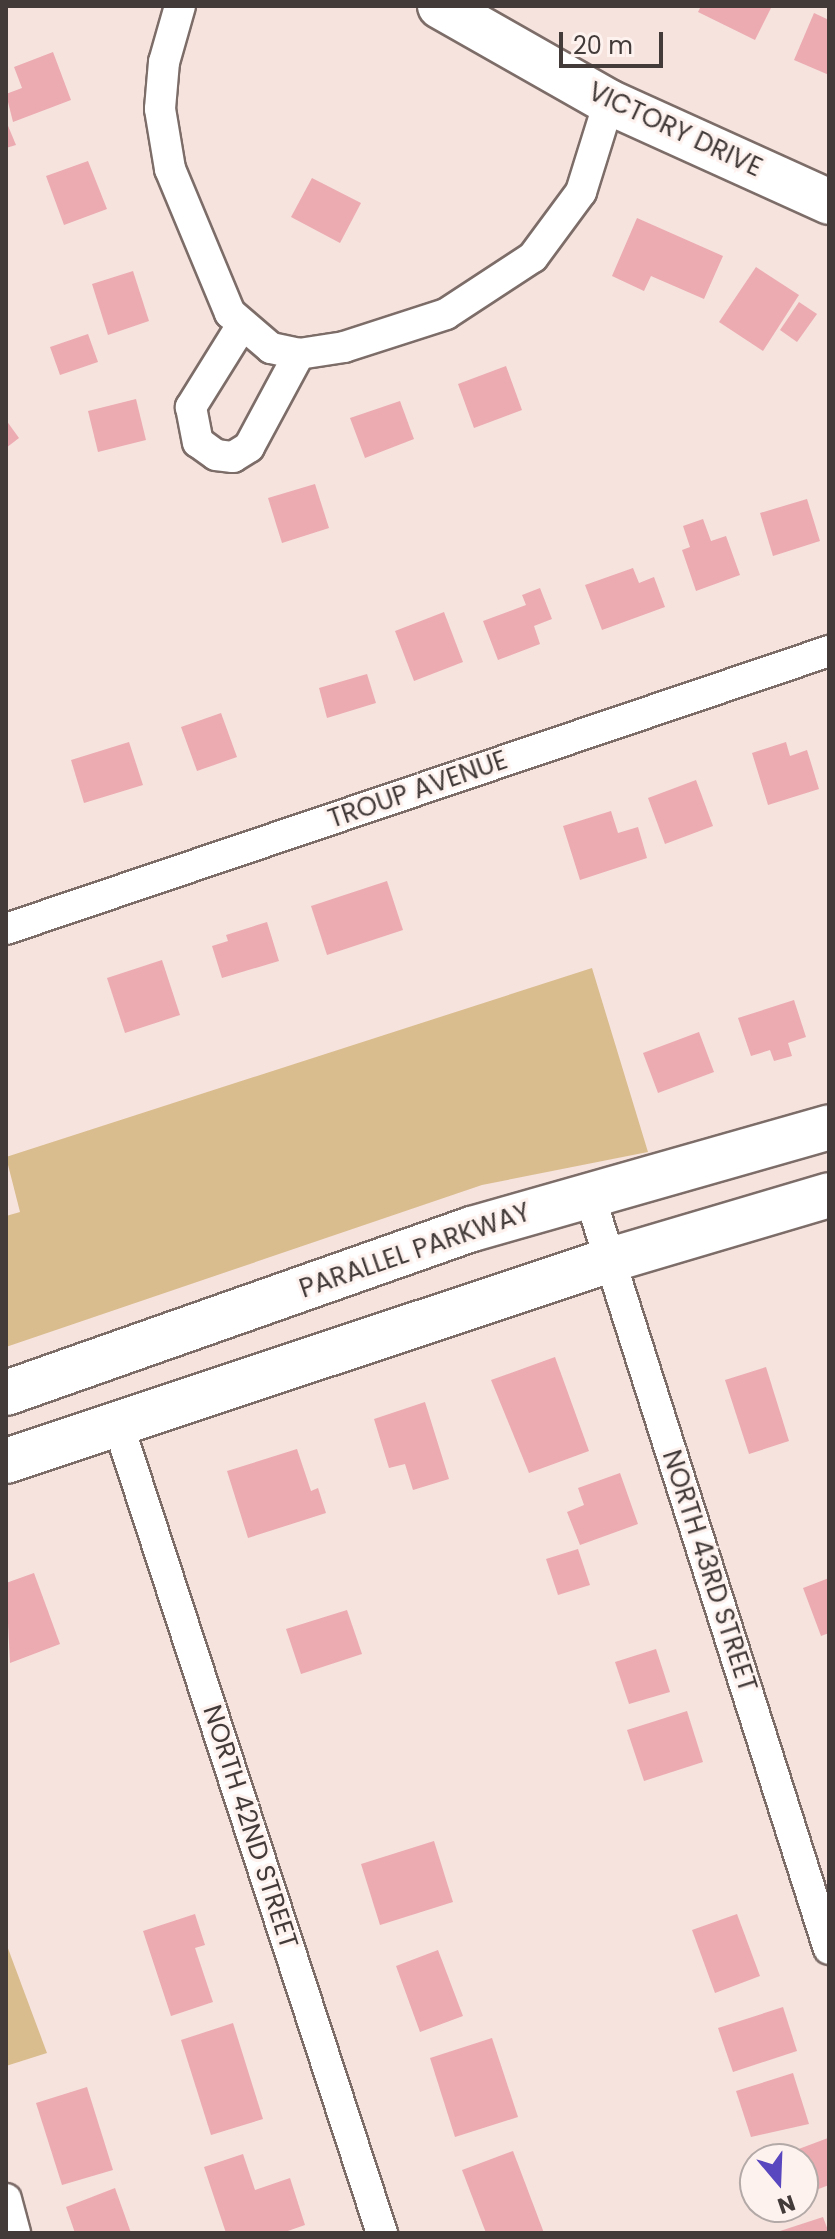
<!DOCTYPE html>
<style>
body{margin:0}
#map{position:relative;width:835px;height:2239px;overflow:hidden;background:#f6e3de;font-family:Poppins,sans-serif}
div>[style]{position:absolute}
.green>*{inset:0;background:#dabd8f}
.building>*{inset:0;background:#ebabb1}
.roads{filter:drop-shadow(2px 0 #7d6d69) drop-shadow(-2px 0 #7d6d69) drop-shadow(0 2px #7d6d69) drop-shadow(0 -2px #7d6d69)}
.minor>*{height:30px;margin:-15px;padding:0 15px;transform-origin:15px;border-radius:15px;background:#fff}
.secondary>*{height:44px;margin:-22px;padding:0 22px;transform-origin:22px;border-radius:22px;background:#fff}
span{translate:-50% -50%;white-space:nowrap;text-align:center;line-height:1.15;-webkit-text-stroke:6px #fef2ef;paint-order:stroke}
.street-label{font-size:26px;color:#423b39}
.frame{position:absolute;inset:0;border:8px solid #423b39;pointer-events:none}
.north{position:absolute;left:739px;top:2143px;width:80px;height:80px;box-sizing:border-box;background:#fef2ef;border:2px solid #b3a9a6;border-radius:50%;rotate:161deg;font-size:22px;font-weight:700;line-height:32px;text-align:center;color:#423b39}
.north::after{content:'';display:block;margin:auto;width:28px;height:36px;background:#5847bf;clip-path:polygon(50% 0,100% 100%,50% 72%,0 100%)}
.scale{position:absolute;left:559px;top:32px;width:104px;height:36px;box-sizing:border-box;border:4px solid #423b39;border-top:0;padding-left:10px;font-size:24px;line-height:28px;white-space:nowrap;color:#423b39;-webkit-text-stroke:6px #fef2ef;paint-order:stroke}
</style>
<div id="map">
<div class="green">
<div style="clip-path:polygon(592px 968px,648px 1152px,482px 1185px,6px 1347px,6px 1216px,20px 1212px,6px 1157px)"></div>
<div style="clip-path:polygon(6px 1943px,47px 2053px,6px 2066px)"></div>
</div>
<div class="building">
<div style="clip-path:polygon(701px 6px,772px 6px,755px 40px,698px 12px)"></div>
<div style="clip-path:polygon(814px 13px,829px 20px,829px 75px,794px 60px)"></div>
<div style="clip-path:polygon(53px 52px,71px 100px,13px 122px,6px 94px,22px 88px,14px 67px)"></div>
<div style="clip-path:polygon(6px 121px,16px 145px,6px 148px)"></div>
<div style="clip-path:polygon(88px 161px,107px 209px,64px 225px,46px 176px)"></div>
<div style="clip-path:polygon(312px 178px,361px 203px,340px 243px,291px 217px)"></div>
<div style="clip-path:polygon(637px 218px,723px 256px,704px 299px,651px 276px,644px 291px,612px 276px)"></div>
<div style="clip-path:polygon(756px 267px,799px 295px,763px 351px,719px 322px)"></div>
<div style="clip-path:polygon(133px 271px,149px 321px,108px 335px,92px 284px)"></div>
<div style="clip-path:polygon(799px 302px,817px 314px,797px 342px,780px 330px)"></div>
<div style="clip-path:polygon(88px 334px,98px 362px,60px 375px,50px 347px)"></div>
<div style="clip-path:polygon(506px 366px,522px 410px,474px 428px,458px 384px)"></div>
<div style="clip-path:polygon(136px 399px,146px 440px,98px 452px,88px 411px)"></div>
<div style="clip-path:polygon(400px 401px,414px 439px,365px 458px,350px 418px)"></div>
<div style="clip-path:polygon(6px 420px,19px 438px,6px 448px)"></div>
<div style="clip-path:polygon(315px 484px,329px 528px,282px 543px,268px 498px)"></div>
<div style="clip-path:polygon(807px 499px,820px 541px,773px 556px,760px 513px)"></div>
<div style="clip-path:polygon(703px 519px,711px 541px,726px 536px,740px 575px,696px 591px,682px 550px,690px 547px,683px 526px)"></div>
<div style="clip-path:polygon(633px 568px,639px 583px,654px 577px,665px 607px,602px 630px,585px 585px)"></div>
<div style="clip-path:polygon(540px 588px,552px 619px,534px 626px,540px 644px,498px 660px,483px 621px,526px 605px,522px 595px)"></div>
<div style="clip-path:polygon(444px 612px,463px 662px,414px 681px,395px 631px)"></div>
<div style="clip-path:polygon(367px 674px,376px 703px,327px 718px,319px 688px)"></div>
<div style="clip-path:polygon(221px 713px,237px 757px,197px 771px,181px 727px)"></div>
<div style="clip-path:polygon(129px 742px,143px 785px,84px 803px,71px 760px)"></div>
<div style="clip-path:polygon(786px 742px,790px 756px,807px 750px,819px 789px,768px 805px,752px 753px)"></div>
<div style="clip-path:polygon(696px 780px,713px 826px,665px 844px,648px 798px)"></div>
<div style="clip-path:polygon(611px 811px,618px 833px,638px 827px,647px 858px,580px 880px,563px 826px)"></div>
<div style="clip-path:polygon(387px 881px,403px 930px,327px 955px,311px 906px)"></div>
<div style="clip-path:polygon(267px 922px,279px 961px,222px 978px,212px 946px,228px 941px,226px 935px)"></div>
<div style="clip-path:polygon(162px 960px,180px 1015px,125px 1033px,107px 978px)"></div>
<div style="clip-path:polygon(794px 1000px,806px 1037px,788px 1043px,792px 1056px,774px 1061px,770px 1050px,751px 1056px,738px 1018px)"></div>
<div style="clip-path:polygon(699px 1032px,714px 1072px,658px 1093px,643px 1053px)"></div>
<div style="clip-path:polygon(555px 1357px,589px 1451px,529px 1473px,491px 1380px)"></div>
<div style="clip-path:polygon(766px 1367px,789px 1441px,749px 1454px,725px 1380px)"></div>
<div style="clip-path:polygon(425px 1402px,449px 1479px,413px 1490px,405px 1464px,389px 1468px,374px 1419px)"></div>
<div style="clip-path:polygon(297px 1449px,311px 1491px,318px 1488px,326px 1513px,248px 1538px,227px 1471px)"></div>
<div style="clip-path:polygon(620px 1473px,638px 1524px,580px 1545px,567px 1512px,584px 1505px,578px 1488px)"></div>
<div style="clip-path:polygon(578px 1549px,590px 1585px,558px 1595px,546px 1559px)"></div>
<div style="clip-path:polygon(34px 1573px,60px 1644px,10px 1663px,6px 1583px)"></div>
<div style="clip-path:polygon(829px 1578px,829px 1633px,821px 1636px,803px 1588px)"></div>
<div style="clip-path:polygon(347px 1610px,362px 1654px,301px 1674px,286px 1629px)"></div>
<div style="clip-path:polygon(656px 1649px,670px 1692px,629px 1704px,615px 1662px)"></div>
<div style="clip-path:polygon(687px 1711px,703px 1762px,644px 1781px,627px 1730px)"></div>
<div style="clip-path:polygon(434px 1841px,453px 1902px,380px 1925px,361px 1864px)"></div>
<div style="clip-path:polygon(195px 1914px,205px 1945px,195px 1948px,213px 2002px,171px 2016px,143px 1931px)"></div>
<div style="clip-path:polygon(737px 1914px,760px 1976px,715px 1993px,692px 1930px)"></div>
<div style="clip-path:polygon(438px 1950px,463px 2016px,420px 2032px,396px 1966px)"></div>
<div style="clip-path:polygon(783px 2007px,797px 2051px,733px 2072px,718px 2028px)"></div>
<div style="clip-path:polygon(233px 2023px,263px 2119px,211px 2135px,181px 2040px)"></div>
<div style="clip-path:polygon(492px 2038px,518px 2117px,455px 2137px,430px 2058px)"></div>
<div style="clip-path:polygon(793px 2073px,809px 2124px,751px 2137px,736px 2091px)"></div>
<div style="clip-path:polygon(87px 2087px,113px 2170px,62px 2185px,36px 2103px)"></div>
<div style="clip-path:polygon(828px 2138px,829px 2185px,803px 2195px,803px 2159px,772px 2159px)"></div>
<div style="clip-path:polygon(513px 2151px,544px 2233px,486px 2233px,462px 2170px)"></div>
<div style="clip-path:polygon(243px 2154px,255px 2190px,290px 2178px,305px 2225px,282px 2233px,226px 2233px,204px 2167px)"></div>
<div style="clip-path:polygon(755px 2165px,755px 2199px,743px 2169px)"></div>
<div style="clip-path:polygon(115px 2188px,131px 2233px,75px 2233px,66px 2207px)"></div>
<div style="clip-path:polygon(823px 2217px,829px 2233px,777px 2233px,777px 2232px)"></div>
</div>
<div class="roads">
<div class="minor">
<div style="left:180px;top:6px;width:58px;rotate:105.9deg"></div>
<div style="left:164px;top:62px;width:47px;rotate:94.9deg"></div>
<div style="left:160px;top:109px;width:61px;rotate:80.5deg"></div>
<div style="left:170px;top:169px;width:156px;rotate:67.4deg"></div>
<div style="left:230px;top:313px;width:54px;rotate:40.5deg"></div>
<div style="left:271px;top:348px;width:29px;rotate:12deg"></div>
<div style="left:299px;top:354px;width:46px;rotate:-8.8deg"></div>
<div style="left:344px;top:347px;width:107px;rotate:-17.9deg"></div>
<div style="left:446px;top:314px;width:104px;rotate:-33.2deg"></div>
<div style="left:533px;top:257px;width:81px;rotate:-53.6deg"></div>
<div style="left:581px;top:192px;width:94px;rotate:-72.7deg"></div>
<div style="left:242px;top:325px;width:97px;rotate:121.9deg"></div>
<div style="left:191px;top:407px;width:36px;rotate:79deg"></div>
<div style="left:198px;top:442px;width:22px;rotate:36deg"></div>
<div style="left:216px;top:455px;width:17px;rotate:7deg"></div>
<div style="left:233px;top:457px;width:19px;rotate:-32deg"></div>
<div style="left:249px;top:447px;width:106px;rotate:-61.7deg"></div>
<div style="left:6px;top:929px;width:869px;rotate:-18.66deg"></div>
<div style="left:589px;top:1194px;width:792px;rotate:72.37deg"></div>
<div style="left:117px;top:1421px;width:854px;rotate:71.93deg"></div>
<div style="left:6px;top:2199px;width:35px;rotate:75deg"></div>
</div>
<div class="secondary">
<div style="left:440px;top:6px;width:194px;rotate:29.6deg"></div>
<div style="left:609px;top:102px;width:242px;rotate:24.4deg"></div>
<div style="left:6px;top:1393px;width:494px;rotate:-19.4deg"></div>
<div style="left:472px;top:1229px;width:371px;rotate:-15.9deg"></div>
<div style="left:6px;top:1461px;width:637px;rotate:-18.41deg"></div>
<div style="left:610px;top:1260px;width:228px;rotate:-16.5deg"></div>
</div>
</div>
<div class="street-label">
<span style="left:675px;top:130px;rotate:25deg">VICTORY DRIVE</span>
<span style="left:418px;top:790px;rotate:-19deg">TROUP AVENUE</span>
<span style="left:415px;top:1251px;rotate:-19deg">PARALLEL PARKWAY</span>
<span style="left:709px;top:1571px;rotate:72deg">NORTH 43RD STREET</span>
<span style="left:250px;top:1827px;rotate:72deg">NORTH 42ND STREET</span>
</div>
<div class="frame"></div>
<div class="north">N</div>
<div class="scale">20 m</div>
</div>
